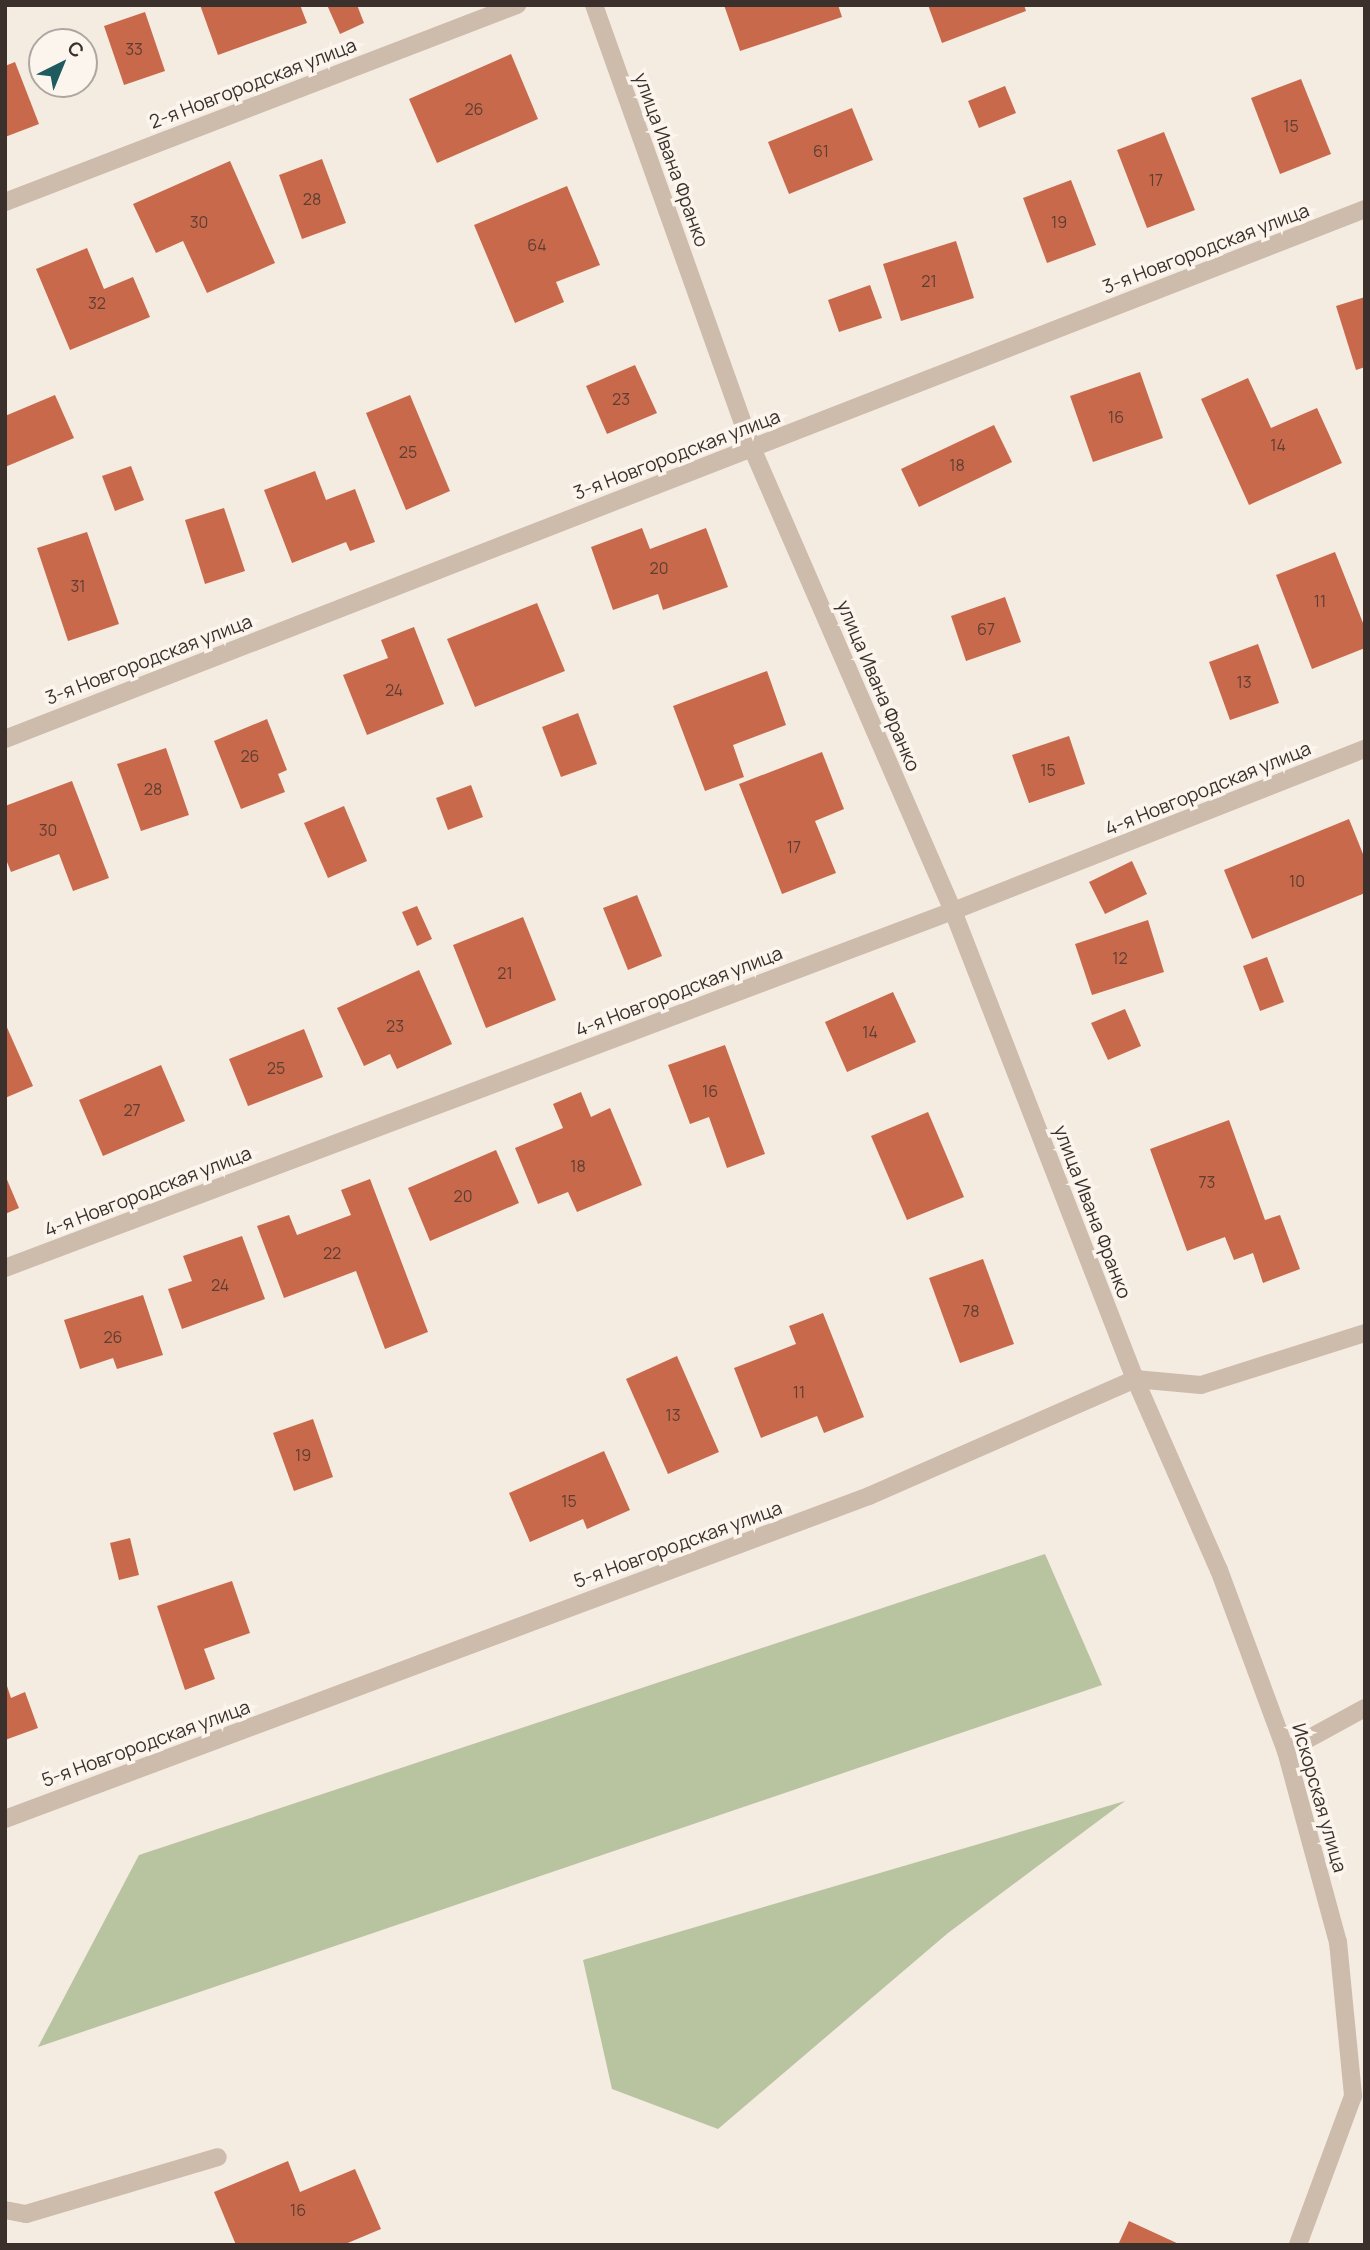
<!DOCTYPE html>
<meta charset="utf-8">
<style>
body{margin:0}
#map{position:relative;width:1370px;height:2250px;overflow:hidden;background:#f4ebe1;font-family:Manrope,sans-serif}
div>[style]{position:absolute}
.green>*{inset:0;background:#b8c4a0}
.building>*{inset:0;background:#c8694b}
.minor>*{height:18px;margin:-9px;padding:0 9px;transform-origin:9px;border-radius:9px;background:#cdbbac}
span{translate:-50% -50%;white-space:nowrap;text-align:center;line-height:1.15;-webkit-text-stroke:7px #fbf5ee;paint-order:stroke}
.number-label{font-size:16px;color:#5e3e33}
.number-label span{-webkit-text-stroke-width:0}
.street-label{font-size:19px;color:#3b302b}
.frame{position:absolute;inset:0;border:7px solid #3b302b;pointer-events:none}
.north{position:absolute;left:28px;top:28px;width:70px;height:70px;box-sizing:border-box;background:#fbf5ee;border:2px solid #aea6a0;border-radius:50%;rotate:43deg;font-size:19px;font-weight:700;line-height:28px;text-align:center;color:#3b302b}
.north::after{content:'';display:block;margin:auto;width:24px;height:32px;background:#1f5a5e;clip-path:polygon(50% 0,100% 100%,50% 72%,0 100%)}
</style>
<div id="map">
<div class="green">
<div style="clip-path:polygon(1045px 1554px,1102px 1685px,38px 2047px,139px 1855px)"></div>
<div style="clip-path:polygon(1125px 1801px,948px 1933px,718px 2129px,612px 2089px,583px 1960px)"></div>
</div>
<div class="building">
<div style="clip-path:polygon(200px 5px,300px 5px,307px 23px,218px 55px)"></div>
<div style="clip-path:polygon(327px 5px,357px 5px,364px 23px,340px 34px)"></div>
<div style="clip-path:polygon(724px 5px,838px 5px,842px 17px,740px 51px)"></div>
<div style="clip-path:polygon(928px 5px,1024px 5px,1026px 11px,942px 43px)"></div>
<div style="clip-path:polygon(145px 12px,165px 71px,124px 85px,104px 26px)"></div>
<div style="clip-path:polygon(511px 54px,538px 119px,437px 163px,409px 99px)"></div>
<div style="clip-path:polygon(15px 62px,39px 124px,5px 137px,5px 66px)"></div>
<div style="clip-path:polygon(1301px 79px,1331px 154px,1280px 174px,1251px 98px)"></div>
<div style="clip-path:polygon(1005px 86px,1016px 113px,979px 128px,968px 101px)"></div>
<div style="clip-path:polygon(852px 108px,873px 160px,789px 194px,768px 142px)"></div>
<div style="clip-path:polygon(1164px 132px,1195px 210px,1147px 228px,1117px 150px)"></div>
<div style="clip-path:polygon(322px 159px,346px 223px,302px 239px,279px 175px)"></div>
<div style="clip-path:polygon(230px 161px,275px 263px,207px 293px,183px 241px,156px 253px,133px 204px)"></div>
<div style="clip-path:polygon(1071px 180px,1096px 245px,1047px 263px,1023px 198px)"></div>
<div style="clip-path:polygon(567px 186px,600px 265px,556px 282px,564px 302px,515px 323px,474px 225px)"></div>
<div style="clip-path:polygon(956px 241px,974px 298px,901px 321px,883px 264px)"></div>
<div style="clip-path:polygon(87px 248px,104px 289px,133px 277px,150px 317px,70px 350px,36px 269px)"></div>
<div style="clip-path:polygon(870px 285px,882px 318px,839px 332px,828px 300px)"></div>
<div style="clip-path:polygon(1365px 297px,1365px 367px,1356px 370px,1336px 306px)"></div>
<div style="clip-path:polygon(635px 365px,657px 413px,607px 434px,586px 386px)"></div>
<div style="clip-path:polygon(1140px 372px,1163px 438px,1093px 462px,1070px 396px)"></div>
<div style="clip-path:polygon(1248px 378px,1271px 428px,1317px 408px,1342px 463px,1249px 505px,1201px 399px)"></div>
<div style="clip-path:polygon(55px 395px,74px 438px,5px 467px,5px 416px)"></div>
<div style="clip-path:polygon(410px 395px,450px 491px,406px 510px,366px 413px)"></div>
<div style="clip-path:polygon(994px 425px,1012px 462px,919px 507px,901px 469px)"></div>
<div style="clip-path:polygon(131px 466px,144px 500px,115px 511px,102px 476px)"></div>
<div style="clip-path:polygon(315px 471px,326px 500px,355px 489px,375px 542px,350px 551px,346px 542px,292px 563px,264px 490px)"></div>
<div style="clip-path:polygon(224px 508px,245px 571px,205px 584px,185px 520px)"></div>
<div style="clip-path:polygon(642px 528px,650px 549px,706px 528px,728px 587px,663px 610px,658px 594px,613px 610px,591px 547px)"></div>
<div style="clip-path:polygon(87px 532px,119px 624px,68px 641px,37px 548px)"></div>
<div style="clip-path:polygon(1335px 552px,1365px 628px,1365px 648px,1312px 669px,1276px 575px)"></div>
<div style="clip-path:polygon(1005px 597px,1021px 642px,966px 661px,951px 616px)"></div>
<div style="clip-path:polygon(537px 603px,565px 671px,475px 707px,447px 639px)"></div>
<div style="clip-path:polygon(414px 627px,444px 704px,367px 735px,343px 675px,388px 658px,381px 640px)"></div>
<div style="clip-path:polygon(1258px 644px,1279px 703px,1230px 720px,1209px 662px)"></div>
<div style="clip-path:polygon(767px 671px,786px 725px,733px 745px,744px 777px,705px 791px,673px 706px)"></div>
<div style="clip-path:polygon(578px 713px,597px 764px,561px 777px,542px 727px)"></div>
<div style="clip-path:polygon(267px 719px,287px 770px,278px 774px,285px 792px,241px 809px,214px 741px)"></div>
<div style="clip-path:polygon(1069px 736px,1085px 784px,1029px 803px,1012px 755px)"></div>
<div style="clip-path:polygon(166px 748px,189px 815px,141px 831px,117px 764px)"></div>
<div style="clip-path:polygon(822px 752px,844px 809px,815px 821px,836px 873px,782px 894px,739px 784px)"></div>
<div style="clip-path:polygon(72px 781px,109px 878px,73px 891px,59px 854px,11px 872px,5px 857px,5px 806px)"></div>
<div style="clip-path:polygon(471px 785px,483px 817px,448px 830px,436px 798px)"></div>
<div style="clip-path:polygon(344px 806px,367px 861px,328px 878px,304px 823px)"></div>
<div style="clip-path:polygon(1349px 819px,1365px 859px,1365px 893px,1252px 939px,1224px 870px)"></div>
<div style="clip-path:polygon(1132px 861px,1147px 894px,1105px 914px,1089px 882px)"></div>
<div style="clip-path:polygon(637px 895px,662px 956px,628px 970px,603px 908px)"></div>
<div style="clip-path:polygon(417px 906px,432px 939px,417px 946px,402px 912px)"></div>
<div style="clip-path:polygon(523px 917px,556px 1000px,486px 1028px,453px 945px)"></div>
<div style="clip-path:polygon(1148px 920px,1164px 972px,1092px 995px,1075px 944px)"></div>
<div style="clip-path:polygon(1267px 957px,1284px 1002px,1260px 1011px,1243px 966px)"></div>
<div style="clip-path:polygon(419px 970px,452px 1044px,397px 1069px,390px 1054px,364px 1066px,337px 1008px)"></div>
<div style="clip-path:polygon(893px 992px,916px 1042px,847px 1072px,825px 1022px)"></div>
<div style="clip-path:polygon(1125px 1009px,1141px 1046px,1108px 1060px,1091px 1023px)"></div>
<div style="clip-path:polygon(5px 1023px,33px 1086px,5px 1098px)"></div>
<div style="clip-path:polygon(304px 1029px,323px 1077px,248px 1106px,229px 1059px)"></div>
<div style="clip-path:polygon(725px 1045px,765px 1154px,727px 1168px,709px 1117px,690px 1124px,668px 1065px)"></div>
<div style="clip-path:polygon(161px 1065px,185px 1121px,103px 1156px,79px 1100px)"></div>
<div style="clip-path:polygon(581px 1092px,591px 1117px,610px 1108px,642px 1185px,577px 1212px,568px 1192px,538px 1204px,515px 1148px,563px 1128px,553px 1104px)"></div>
<div style="clip-path:polygon(928px 1112px,964px 1197px,907px 1220px,871px 1136px)"></div>
<div style="clip-path:polygon(1229px 1120px,1265px 1220px,1280px 1215px,1300px 1269px,1263px 1283px,1253px 1253px,1234px 1260px,1225px 1237px,1187px 1251px,1150px 1149px)"></div>
<div style="clip-path:polygon(496px 1150px,519px 1203px,430px 1241px,408px 1188px)"></div>
<div style="clip-path:polygon(5px 1175px,19px 1208px,5px 1214px)"></div>
<div style="clip-path:polygon(370px 1179px,428px 1332px,385px 1349px,356px 1271px,284px 1298px,257px 1226px,289px 1215px,297px 1235px,351px 1215px,341px 1190px)"></div>
<div style="clip-path:polygon(242px 1236px,265px 1299px,182px 1329px,168px 1289px,192px 1281px,183px 1256px)"></div>
<div style="clip-path:polygon(983px 1259px,1014px 1344px,960px 1363px,929px 1278px)"></div>
<div style="clip-path:polygon(143px 1295px,163px 1355px,117px 1369px,113px 1358px,80px 1369px,64px 1320px)"></div>
<div style="clip-path:polygon(823px 1313px,864px 1417px,824px 1433px,817px 1416px,761px 1438px,734px 1368px,796px 1344px,789px 1326px)"></div>
<div style="clip-path:polygon(677px 1356px,719px 1452px,668px 1474px,626px 1379px)"></div>
<div style="clip-path:polygon(313px 1419px,333px 1477px,294px 1491px,273px 1433px)"></div>
<div style="clip-path:polygon(604px 1451px,630px 1510px,587px 1529px,583px 1519px,530px 1542px,509px 1493px)"></div>
<div style="clip-path:polygon(130px 1538px,139px 1575px,119px 1580px,110px 1543px)"></div>
<div style="clip-path:polygon(232px 1581px,250px 1633px,204px 1649px,215px 1679px,185px 1690px,157px 1606px)"></div>
<div style="clip-path:polygon(6px 1683px,11px 1698px,25px 1692px,38px 1728px,5px 1740px)"></div>
<div style="clip-path:polygon(288px 2161px,300px 2192px,355px 2169px,381px 2229px,343px 2245px,236px 2245px,214px 2192px)"></div>
<div style="clip-path:polygon(1129px 2221px,1181px 2245px,1118px 2245px)"></div>
</div>
<div class="minor">
<div style="left:594px;top:5px;width:470px;rotate:70.4deg"></div>
<div style="left:752px;top:448px;width:505px;rotate:66.53deg"></div>
<div style="left:953px;top:911px;width:502px;rotate:68.75deg"></div>
<div style="left:1135px;top:1379px;width:209px;rotate:66.3deg"></div>
<div style="left:1219px;top:1570px;width:193px;rotate:69.7deg"></div>
<div style="left:1286px;top:1751px;width:198px;rotate:74.8deg"></div>
<div style="left:1338px;top:1942px;width:155px;rotate:84.4deg"></div>
<div style="left:1353px;top:2096px;width:159px;rotate:110.3deg"></div>
<div style="left:5px;top:202px;width:549px;rotate:-21.05deg"></div>
<div style="left:5px;top:739px;width:1460px;rotate:-21.29deg"></div>
<div style="left:5px;top:1268px;width:1013px;rotate:-20.64deg"></div>
<div style="left:953px;top:911px;width:443px;rotate:-21.5deg"></div>
<div style="left:1286px;top:1751px;width:90px;rotate:-28.6deg"></div>
<div style="left:5px;top:1819px;width:922px;rotate:-20.5deg"></div>
<div style="left:869px;top:1496px;width:291px;rotate:-23.7deg"></div>
<div style="left:1135px;top:1379px;width:66px;rotate:5.2deg"></div>
<div style="left:1201px;top:1385px;width:172px;rotate:-17.6deg"></div>
<div style="left:5px;top:2210px;width:21px;rotate:11deg"></div>
<div style="left:26px;top:2214px;width:200px;rotate:-16.5deg"></div>
</div>
<div class="number-label">
<span style="left:134px;top:49px">33</span>
<span style="left:474px;top:109px">26</span>
<span style="left:1291px;top:126px">15</span>
<span style="left:821px;top:151px">61</span>
<span style="left:1156px;top:180px">17</span>
<span style="left:312px;top:199px">28</span>
<span style="left:199px;top:222px">30</span>
<span style="left:1059px;top:222px">19</span>
<span style="left:537px;top:245px">64</span>
<span style="left:929px;top:281px">21</span>
<span style="left:97px;top:303px">32</span>
<span style="left:621px;top:399px">23</span>
<span style="left:1116px;top:417px">16</span>
<span style="left:1278px;top:445px">14</span>
<span style="left:408px;top:452px">25</span>
<span style="left:957px;top:465px">18</span>
<span style="left:659px;top:568px">20</span>
<span style="left:78px;top:586px">31</span>
<span style="left:1320px;top:601px">11</span>
<span style="left:986px;top:629px">67</span>
<span style="left:1244px;top:682px">13</span>
<span style="left:394px;top:690px">24</span>
<span style="left:250px;top:756px">26</span>
<span style="left:1048px;top:770px">15</span>
<span style="left:153px;top:789px">28</span>
<span style="left:48px;top:830px">30</span>
<span style="left:794px;top:847px">17</span>
<span style="left:1297px;top:881px">10</span>
<span style="left:1120px;top:958px">12</span>
<span style="left:505px;top:973px">21</span>
<span style="left:395px;top:1026px">23</span>
<span style="left:870px;top:1032px">14</span>
<span style="left:276px;top:1068px">25</span>
<span style="left:710px;top:1091px">16</span>
<span style="left:132px;top:1110px">27</span>
<span style="left:578px;top:1166px">18</span>
<span style="left:1207px;top:1182px">73</span>
<span style="left:463px;top:1196px">20</span>
<span style="left:332px;top:1253px">22</span>
<span style="left:220px;top:1285px">24</span>
<span style="left:971px;top:1311px">78</span>
<span style="left:113px;top:1337px">26</span>
<span style="left:799px;top:1392px">11</span>
<span style="left:673px;top:1415px">13</span>
<span style="left:303px;top:1455px">19</span>
<span style="left:569px;top:1501px">15</span>
<span style="left:298px;top:2210px">16</span>
</div>
<div class="street-label">
<span style="left:253px;top:84px;rotate:-21deg">2-я Новгородская улица</span>
<span style="left:671px;top:160px;rotate:70deg">улица Ивана Франко</span>
<span style="left:1206px;top:249px;rotate:-21deg">3-я Новгородская улица</span>
<span style="left:677px;top:455px;rotate:-21deg">3-я Новгородская улица</span>
<span style="left:149px;top:660px;rotate:-21deg">3-я Новгородская улица</span>
<span style="left:878px;top:686px;rotate:67deg">улица Ивана Франко</span>
<span style="left:1208px;top:789px;rotate:-22deg">4-я Новгородская улица</span>
<span style="left:679px;top:992px;rotate:-21deg">4-я Новгородская улица</span>
<span style="left:148px;top:1192px;rotate:-21deg">4-я Новгородская улица</span>
<span style="left:1092px;top:1212px;rotate:69deg">улица Ивана Франко</span>
<span style="left:678px;top:1545px;rotate:-20deg">5-я Новгородская улица</span>
<span style="left:146px;top:1744px;rotate:-20deg">5-я Новгородская улица</span>
<span style="left:1319px;top:1798px;rotate:74deg">Искорская улица</span>
</div>
<div class="frame"></div>
<div class="north">С</div>
</div>
